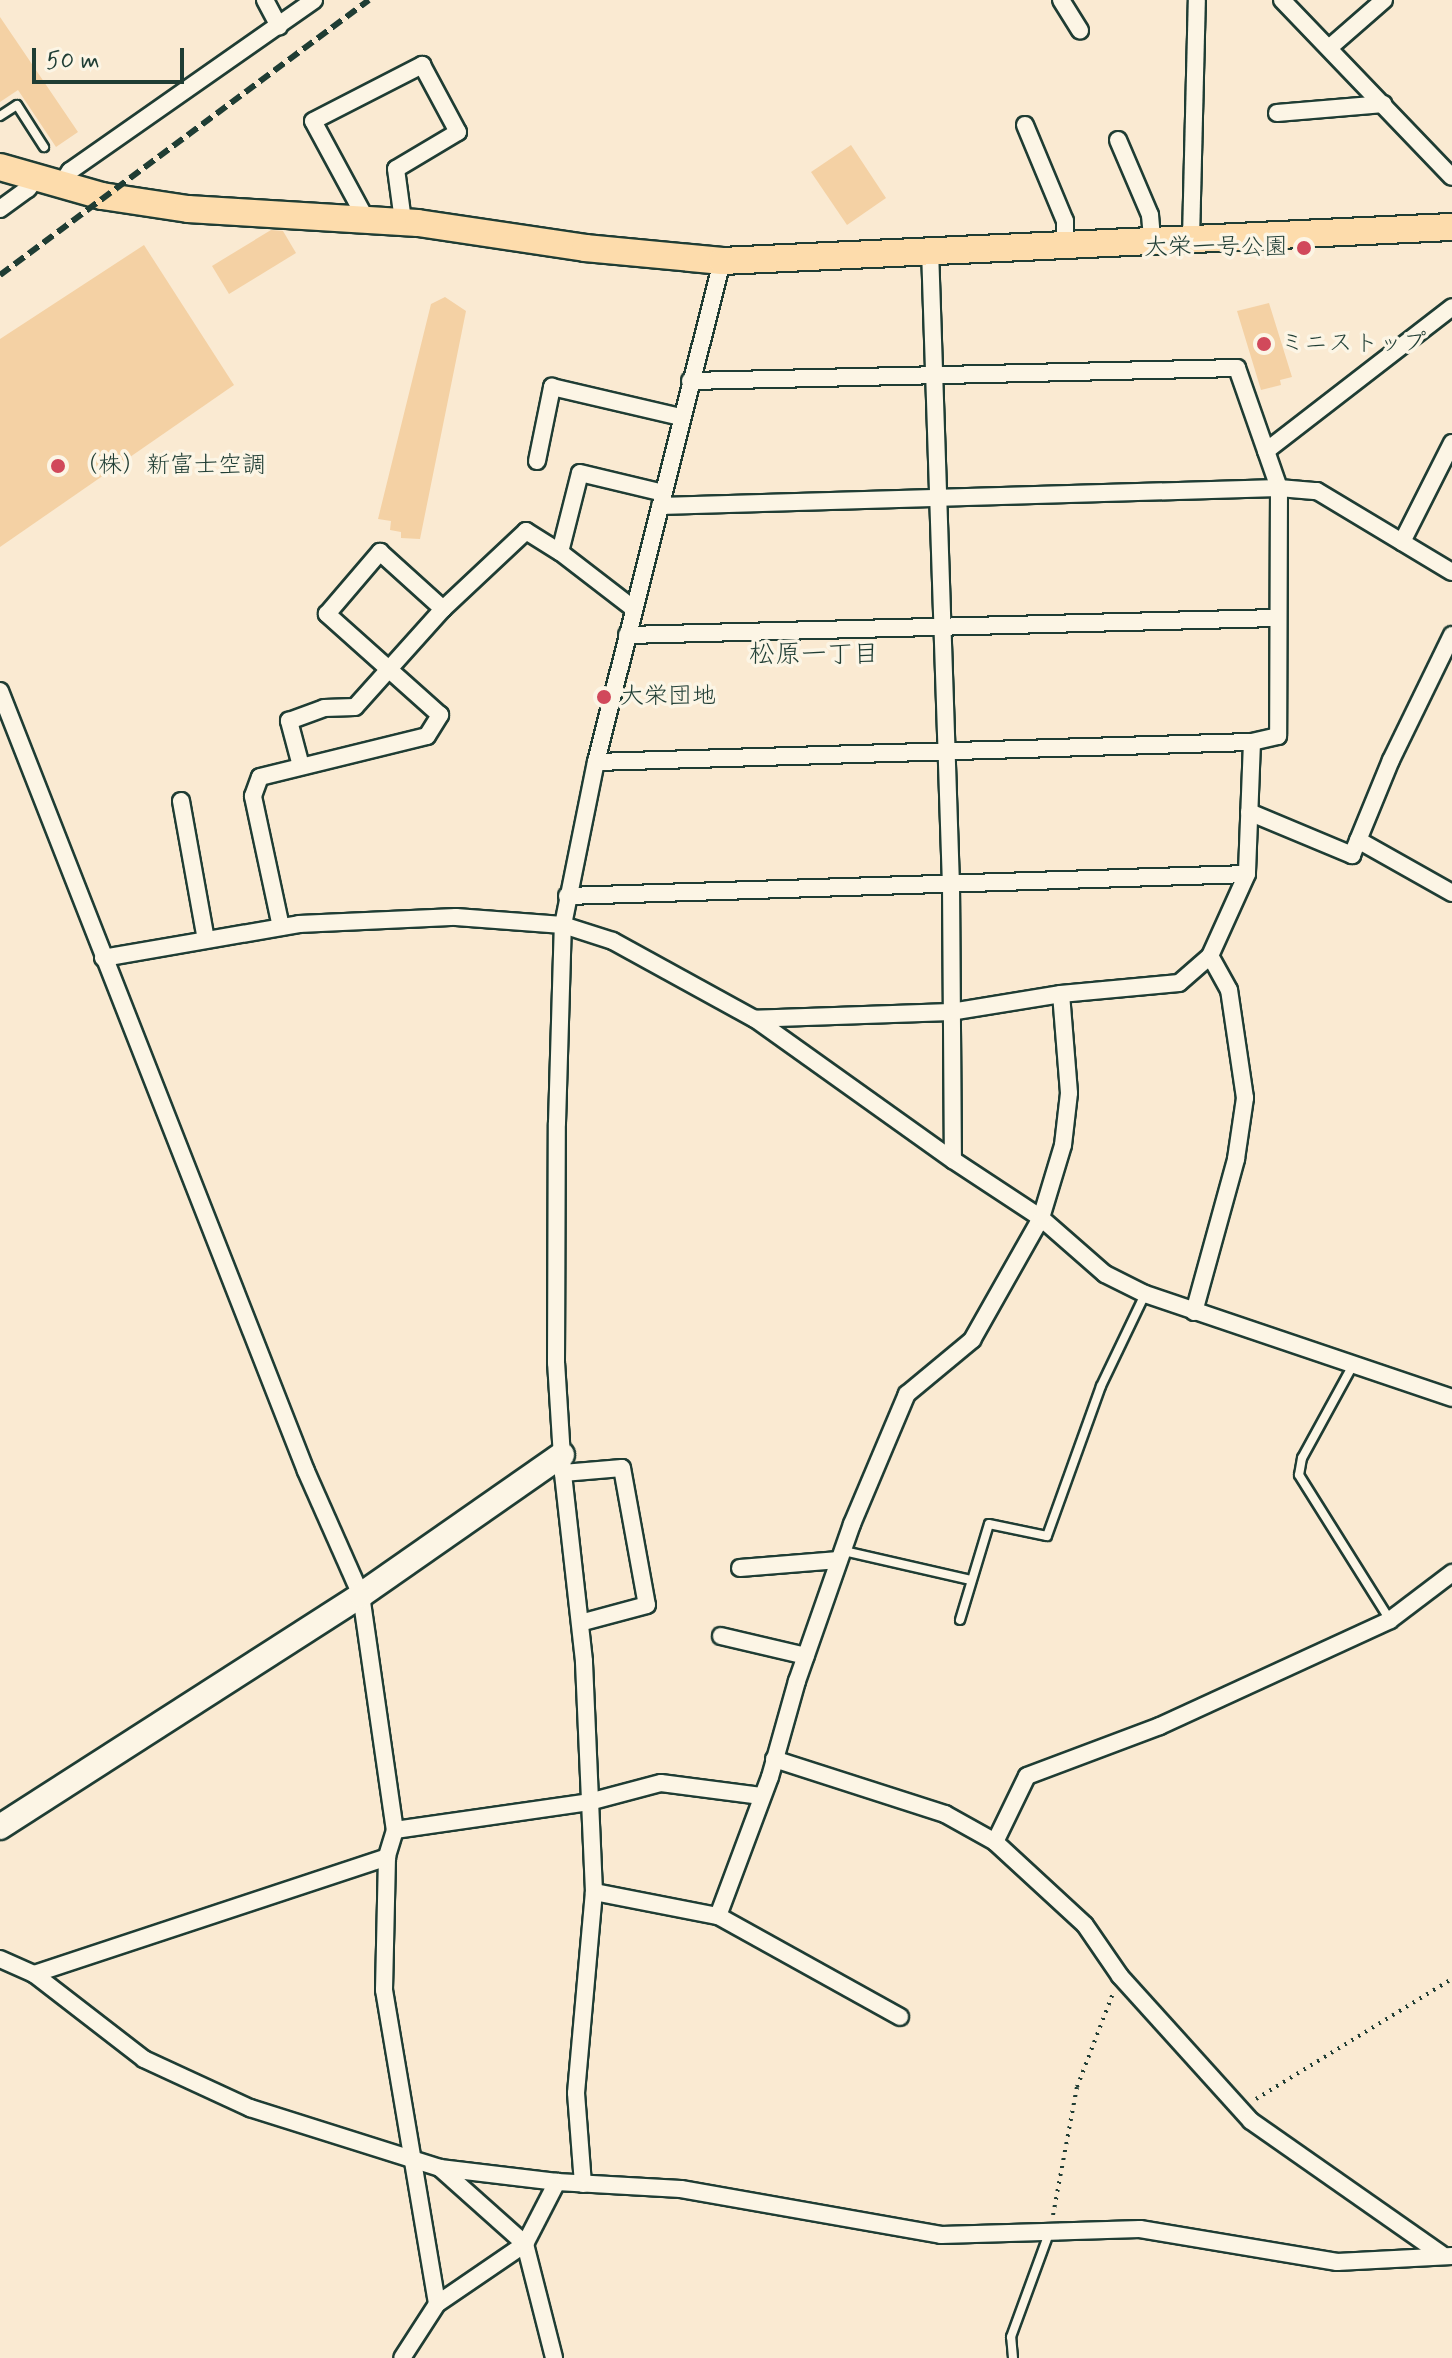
<!DOCTYPE html>
<meta charset="utf-8">
<style>
body{margin:0}
#map{position:relative;width:1452px;height:2358px;overflow:hidden;background:#faead2;font-family:Mynerve,"Klee One",sans-serif}
div>[style]{position:absolute}
.building>*{inset:0;background:#f4d1a4}
.path>*{height:4px;margin-top:-2px;transform-origin:0;background:repeating-linear-gradient(90deg,#1f3d34 0 2px,transparent 0 8px)}
.roads{filter:drop-shadow(2px 0 #1f3d34) drop-shadow(-2px 0 #1f3d34) drop-shadow(0 2px #1f3d34) drop-shadow(0 -2px #1f3d34)}
.lane>*{height:8px;margin:-4px;padding:0 4px;transform-origin:4px;border-radius:4px;background:#fcf5e5}
.street>*{height:16px;margin:-8px;padding:0 8px;transform-origin:8px;border-radius:8px;background:#fcf5e5}
.secondary>*{height:24px;margin:-12px;padding:0 12px;transform-origin:12px;border-radius:12px;background:#fcf5e5}
.primary>*{height:26px;margin:-13px;padding:0 13px;transform-origin:13px;border-radius:13px;background:#fddcac}
.rail>*{height:6px;margin-top:-3px;transform-origin:0;background:repeating-linear-gradient(90deg,#1f3d34 0 12px,transparent 0 18px)}
.dots>*{width:22px;height:22px;translate:-50% -50%;box-sizing:border-box;border:4px solid #fcf5e5;border-radius:50%}
span{translate:-50% -50%;white-space:nowrap;text-align:center;line-height:1.15;-webkit-text-stroke:7px #fcf5e5;paint-order:stroke}
.poi-label{font-size:24px;color:#1f3d34}
.right{translate:-100% -50%;text-align:right}
.left{translate:0 -50%;text-align:left}
.neighbourhood-label{font-size:26px;color:#1f3d34}
.scale{position:absolute;left:32px;top:48px;width:152px;height:36px;box-sizing:border-box;border:4px solid #1f3d34;border-top:0;padding-left:10px;font-size:24px;line-height:28px;white-space:nowrap;color:#1f3d34;-webkit-text-stroke:6px #fcf5e5;paint-order:stroke}
</style>
<div id="map">
<div class="building">
<div style="clip-path:polygon(0 17px,78px 132px,56px 147px,18px 90px,0 102px)"></div>
<div style="clip-path:polygon(851px 145px,886px 198px,847px 225px,811px 172px)"></div>
<div style="clip-path:polygon(271px 230px,283px 231px,296px 253px,229px 294px,212px 266px)"></div>
<div style="clip-path:polygon(144px 245px,234px 385px,0 547px,0 339px)"></div>
<div style="clip-path:polygon(445px 297px,466px 311px,420px 539px,401px 538px,401px 532px,390px 530px,391px 521px,378px 519px,431px 304px)"></div>
<div style="clip-path:polygon(1269px 303px,1292px 377px,1280px 380px,1281px 385px,1261px 390px,1237px 311px)"></div>
</div>
<div class="path">
<div style="left:1256px;top:2099px;width:230px;rotate:-31.5deg"></div>
<div style="left:1053px;top:2215px;width:130px;rotate:-79.4deg"></div>
<div style="left:1077px;top:2087px;width:101px;rotate:-69deg"></div>
</div>
<div class="roads">
<div class="lane">
<div style="left:0;top:116px;width:20px;rotate:-33deg"></div>
<div style="left:17px;top:105px;width:50px;rotate:57.3deg"></div>
<div style="left:1353px;top:1365px;width:106px;rotate:118.7deg"></div>
<div style="left:1302px;top:1458px;width:17px;rotate:100deg"></div>
<div style="left:1299px;top:1475px;width:171px;rotate:57.9deg"></div>
<div style="left:844px;top:1551px;width:130px;rotate:12.9deg"></div>
<div style="left:960px;top:1620px;width:100px;rotate:-73.2deg"></div>
<div style="left:989px;top:1524px;width:59px;rotate:11.7deg"></div>
<div style="left:1047px;top:1536px;width:159px;rotate:-70.2deg"></div>
<div style="left:1101px;top:1386px;width:102px;rotate:-64.4deg"></div>
<div style="left:1013px;top:2358px;width:21px;rotate:-95deg"></div>
<div style="left:1011px;top:2337px;width:111px;rotate:-69.9deg"></div>
</div>
<div class="street">
<div style="left:265px;top:0;width:30px;rotate:62deg"></div>
<div style="left:1061px;top:0;width:36px;rotate:58deg"></div>
<div style="left:1282px;top:0;width:245px;rotate:46.2deg"></div>
<div style="left:1329px;top:48px;width:73px;rotate:-41.1deg"></div>
<div style="left:1277px;top:113px;width:107px;rotate:-4.8deg"></div>
<div style="left:1025px;top:125px;width:104px;rotate:67.4deg"></div>
<div style="left:1065px;top:221px;width:22px;rotate:90deg"></div>
<div style="left:1118px;top:140px;width:82px;rotate:66.9deg"></div>
<div style="left:1150px;top:215px;width:25px;rotate:85deg"></div>
<div style="left:61px;top:184px;width:16px;rotate:-55deg"></div>
<div style="left:70px;top:171px;width:298px;rotate:-35deg"></div>
<div style="left:0;top:209px;width:34px;rotate:-36deg"></div>
<div style="left:28px;top:189px;width:15px;rotate:-53deg"></div>
<div style="left:366px;top:219px;width:111px;rotate:-118.4deg"></div>
<div style="left:313px;top:121px;width:123px;rotate:-27.2deg"></div>
<div style="left:422px;top:65px;width:76px;rotate:61.8deg"></div>
<div style="left:458px;top:132px;width:72px;rotate:149.2deg"></div>
<div style="left:396px;top:169px;width:52px;rotate:82.3deg"></div>
<div style="left:1191px;top:239px;width:239px;rotate:-88.6deg"></div>
<div style="left:930px;top:249px;width:635px;rotate:88.11deg"></div>
<div style="left:951px;top:884px;width:276px;rotate:89.6deg"></div>
<div style="left:690px;top:381px;width:547px;rotate:-1.36deg"></div>
<div style="left:1237px;top:368px;width:127px;rotate:70.7deg"></div>
<div style="left:1279px;top:488px;width:248px;rotate:90.2deg"></div>
<div style="left:1278px;top:736px;width:27px;rotate:167deg"></div>
<div style="left:1252px;top:742px;width:132px;rotate:92.2deg"></div>
<div style="left:1247px;top:874px;width:90px;rotate:114.3deg"></div>
<div style="left:1210px;top:956px;width:41px;rotate:138.9deg"></div>
<div style="left:1179px;top:983px;width:119px;rotate:174.7deg"></div>
<div style="left:1061px;top:994px;width:111px;rotate:170.7deg"></div>
<div style="left:951px;top:1012px;width:196px;rotate:178deg"></div>
<div style="left:1266px;top:451px;width:235px;rotate:-37.7deg"></div>
<div style="left:537px;top:461px;width:76px;rotate:-78.5deg"></div>
<div style="left:552px;top:387px;width:132px;rotate:13.1deg"></div>
<div style="left:660px;top:506px;width:619px;rotate:-1.67deg"></div>
<div style="left:1279px;top:488px;width:38px;rotate:5deg"></div>
<div style="left:1317px;top:491px;width:157px;rotate:31deg"></div>
<div style="left:1402px;top:542px;width:111px;rotate:-63.2deg"></div>
<div style="left:560px;top:552px;width:81px;rotate:-75.8deg"></div>
<div style="left:580px;top:473px;width:85px;rotate:13.5deg"></div>
<div style="left:627px;top:635px;width:651px;rotate:-1.5deg"></div>
<div style="left:0;top:691px;width:838px;rotate:68.58deg"></div>
<div style="left:306px;top:1471px;width:136px;rotate:66.1deg"></div>
<div style="left:361px;top:1595px;width:237px;rotate:81.8deg"></div>
<div style="left:395px;top:1830px;width:28px;rotate:107deg"></div>
<div style="left:387px;top:1857px;width:133px;rotate:91.3deg"></div>
<div style="left:384px;top:1990px;width:318px;rotate:80.4deg"></div>
<div style="left:437px;top:2304px;width:64px;rotate:122.9deg"></div>
<div style="left:596px;top:762px;width:656px;rotate:-1.75deg"></div>
<div style="left:301px;top:766px;width:47px;rotate:-104.9deg"></div>
<div style="left:289px;top:721px;width:37px;rotate:-20deg"></div>
<div style="left:324px;top:708px;width:31px;rotate:-2deg"></div>
<div style="left:355px;top:707px;width:132px;rotate:-48.1deg"></div>
<div style="left:443px;top:609px;width:114px;rotate:-43.2deg"></div>
<div style="left:526px;top:531px;width:40px;rotate:32deg"></div>
<div style="left:560px;top:552px;width:93px;rotate:37.6deg"></div>
<div style="left:181px;top:801px;width:141px;rotate:79.8deg"></div>
<div style="left:1249px;top:812px;width:112px;rotate:22.7deg"></div>
<div style="left:1352px;top:855px;width:103px;rotate:-67.7deg"></div>
<div style="left:1391px;top:760px;width:139px;rotate:-64deg"></div>
<div style="left:1358px;top:840px;width:108px;rotate:29.4deg"></div>
<div style="left:567px;top:896px;width:680px;rotate:-1.85deg"></div>
<div style="left:281px;top:927px;width:134px;rotate:-102.1deg"></div>
<div style="left:253px;top:796px;width:20px;rotate:-70deg"></div>
<div style="left:260px;top:777px;width:172px;rotate:-13.8deg"></div>
<div style="left:427px;top:736px;width:25px;rotate:-58deg"></div>
<div style="left:440px;top:715px;width:152px;rotate:-138.2deg"></div>
<div style="left:327px;top:614px;width:82px;rotate:-49.5deg"></div>
<div style="left:380px;top:552px;width:85px;rotate:42.1deg"></div>
<div style="left:103px;top:958px;width:199px;rotate:-9.8deg"></div>
<div style="left:299px;top:924px;width:157px;rotate:-2.6deg"></div>
<div style="left:456px;top:917px;width:107px;rotate:4.3deg"></div>
<div style="left:563px;top:925px;width:52px;rotate:17.7deg"></div>
<div style="left:613px;top:941px;width:162px;rotate:28.8deg"></div>
<div style="left:755px;top:1019px;width:243px;rotate:35.5deg"></div>
<div style="left:953px;top:1160px;width:105px;rotate:33.4deg"></div>
<div style="left:1041px;top:1218px;width:85px;rotate:41.2deg"></div>
<div style="left:1105px;top:1274px;width:45px;rotate:26.6deg"></div>
<div style="left:1145px;top:1294px;width:324px;rotate:18.7deg"></div>
<div style="left:1194px;top:1312px;width:159px;rotate:-74.6deg"></div>
<div style="left:1236px;top:1159px;width:62px;rotate:-81.6deg"></div>
<div style="left:1245px;top:1098px;width:109px;rotate:-98.4deg"></div>
<div style="left:1229px;top:990px;width:39px;rotate:-119deg"></div>
<div style="left:563px;top:1473px;width:59px;rotate:-4.8deg"></div>
<div style="left:622px;top:1468px;width:139px;rotate:79.7deg"></div>
<div style="left:647px;top:1605px;width:69px;rotate:165deg"></div>
<div style="left:740px;top:1568px;width:99px;rotate:-4.6deg"></div>
<div style="left:721px;top:1636px;width:87px;rotate:13.2deg"></div>
<div style="left:774px;top:1759px;width:180px;rotate:17.8deg"></div>
<div style="left:945px;top:1814px;width:57px;rotate:29.2deg"></div>
<div style="left:995px;top:1842px;width:122px;rotate:42.7deg"></div>
<div style="left:1085px;top:1925px;width:62px;rotate:55.5deg"></div>
<div style="left:1120px;top:1976px;width:195px;rotate:47.9deg"></div>
<div style="left:1251px;top:2121px;width:232px;rotate:35deg"></div>
<div style="left:395px;top:1830px;width:196px;rotate:-8.2deg"></div>
<div style="left:589px;top:1802px;width:74px;rotate:-14.8deg"></div>
<div style="left:661px;top:1783px;width:101px;rotate:7.4deg"></div>
<div style="left:995px;top:1842px;width:73px;rotate:-64.1deg"></div>
<div style="left:1027px;top:1776px;width:142px;rotate:-20.6deg"></div>
<div style="left:1160px;top:1726px;width:253px;rotate:-24.7deg"></div>
<div style="left:1390px;top:1620px;width:78px;rotate:-37.2deg"></div>
<div style="left:594px;top:1892px;width:126px;rotate:11deg"></div>
<div style="left:718px;top:1916px;width:208px;rotate:29deg"></div>
<div style="left:718px;top:1916px;width:148px;rotate:-69.5deg"></div>
<div style="left:770px;top:1777px;width:100px;rotate:-74.3deg"></div>
<div style="left:797px;top:1681px;width:166px;rotate:-70.7deg"></div>
<div style="left:852px;top:1524px;width:141px;rotate:-67.1deg"></div>
<div style="left:907px;top:1394px;width:85px;rotate:-39.7deg"></div>
<div style="left:972px;top:1340px;width:140px;rotate:-60.5deg"></div>
<div style="left:1041px;top:1218px;width:76px;rotate:-73.2deg"></div>
<div style="left:1063px;top:1145px;width:52px;rotate:-83.4deg"></div>
<div style="left:1069px;top:1093px;width:99px;rotate:-94.6deg"></div>
<div style="left:0;top:1959px;width:37px;rotate:24deg"></div>
<div style="left:34px;top:1974px;width:139px;rotate:37.7deg"></div>
<div style="left:144px;top:2059px;width:117px;rotate:24.8deg"></div>
<div style="left:250px;top:2108px;width:199px;rotate:17.5deg"></div>
<div style="left:440px;top:2168px;width:118px;rotate:6.8deg"></div>
<div style="left:557px;top:2182px;width:124px;rotate:3.2deg"></div>
<div style="left:681px;top:2189px;width:264px;rotate:10deg"></div>
<div style="left:941px;top:2235px;width:199px;rotate:-1.7deg"></div>
<div style="left:1140px;top:2229px;width:200px;rotate:9.5deg"></div>
<div style="left:1337px;top:2262px;width:115px;rotate:-3deg"></div>
<div style="left:34px;top:1974px;width:372px;rotate:-18.3deg"></div>
<div style="left:440px;top:2168px;width:114px;rotate:41.8deg"></div>
<div style="left:525px;top:2244px;width:118px;rotate:75.7deg"></div>
<div style="left:583px;top:2184px;width:91px;rotate:-94.4deg"></div>
<div style="left:576px;top:2093px;width:202px;rotate:-84.9deg"></div>
<div style="left:594px;top:1892px;width:231px;rotate:-92.5deg"></div>
<div style="left:584px;top:1661px;width:189px;rotate:-96.4deg"></div>
<div style="left:563px;top:1473px;width:110px;rotate:-93.6deg"></div>
<div style="left:556px;top:1363px;width:240px;rotate:-89.8deg"></div>
<div style="left:557px;top:1123px;width:198px;rotate:-88.3deg"></div>
<div style="left:563px;top:925px;width:166px;rotate:-78.6deg"></div>
<div style="left:596px;top:762px;width:517px;rotate:-75.88deg"></div>
<div style="left:437px;top:2304px;width:107px;rotate:-34.3deg"></div>
<div style="left:525px;top:2244px;width:70px;rotate:-62.7deg"></div>
</div>
<div class="secondary">
<div style="left:0;top:1827px;width:429px;rotate:-32.7deg"></div>
<div style="left:361px;top:1595px;width:245px;rotate:-34.9deg"></div>
</div>
<div class="primary">
<div style="left:0;top:167px;width:106px;rotate:15.9deg"></div>
<div style="left:102px;top:196px;width:87px;rotate:8.6deg"></div>
<div style="left:188px;top:209px;width:230px;rotate:3.5deg"></div>
<div style="left:418px;top:223px;width:169px;rotate:8.5deg"></div>
<div style="left:585px;top:248px;width:138px;rotate:5.4deg"></div>
<div style="left:722px;top:261px;width:731px;rotate:-2.67deg"></div>
</div>
</div>
<div class="rail">
<div style="left:0;top:275px;width:460px;rotate:-36.7deg"></div>
</div>
<div class="dots">
<div style="left:1304px;top:248px;background:#d1495b"></div>
<div style="left:1264px;top:344px;background:#d1495b"></div>
<div style="left:58px;top:466px;background:#d1495b"></div>
<div style="left:604px;top:697px;background:#d1495b"></div>
</div>
<div class="poi-label">
<span class="right" style="left:1288px;top:248px">大栄一号公園</span>
<span class="left" style="left:1280px;top:344px">ミニストップ</span>
<span class="left" style="left:74px;top:466px">（株）新富士空調</span>
<span class="left" style="left:620px;top:697px">大栄団地</span>
</div>
<div class="neighbourhood-label">
<span style="left:814px;top:656px">松原一丁目</span>
</div>
<div class="scale">50 m</div>
</div>
